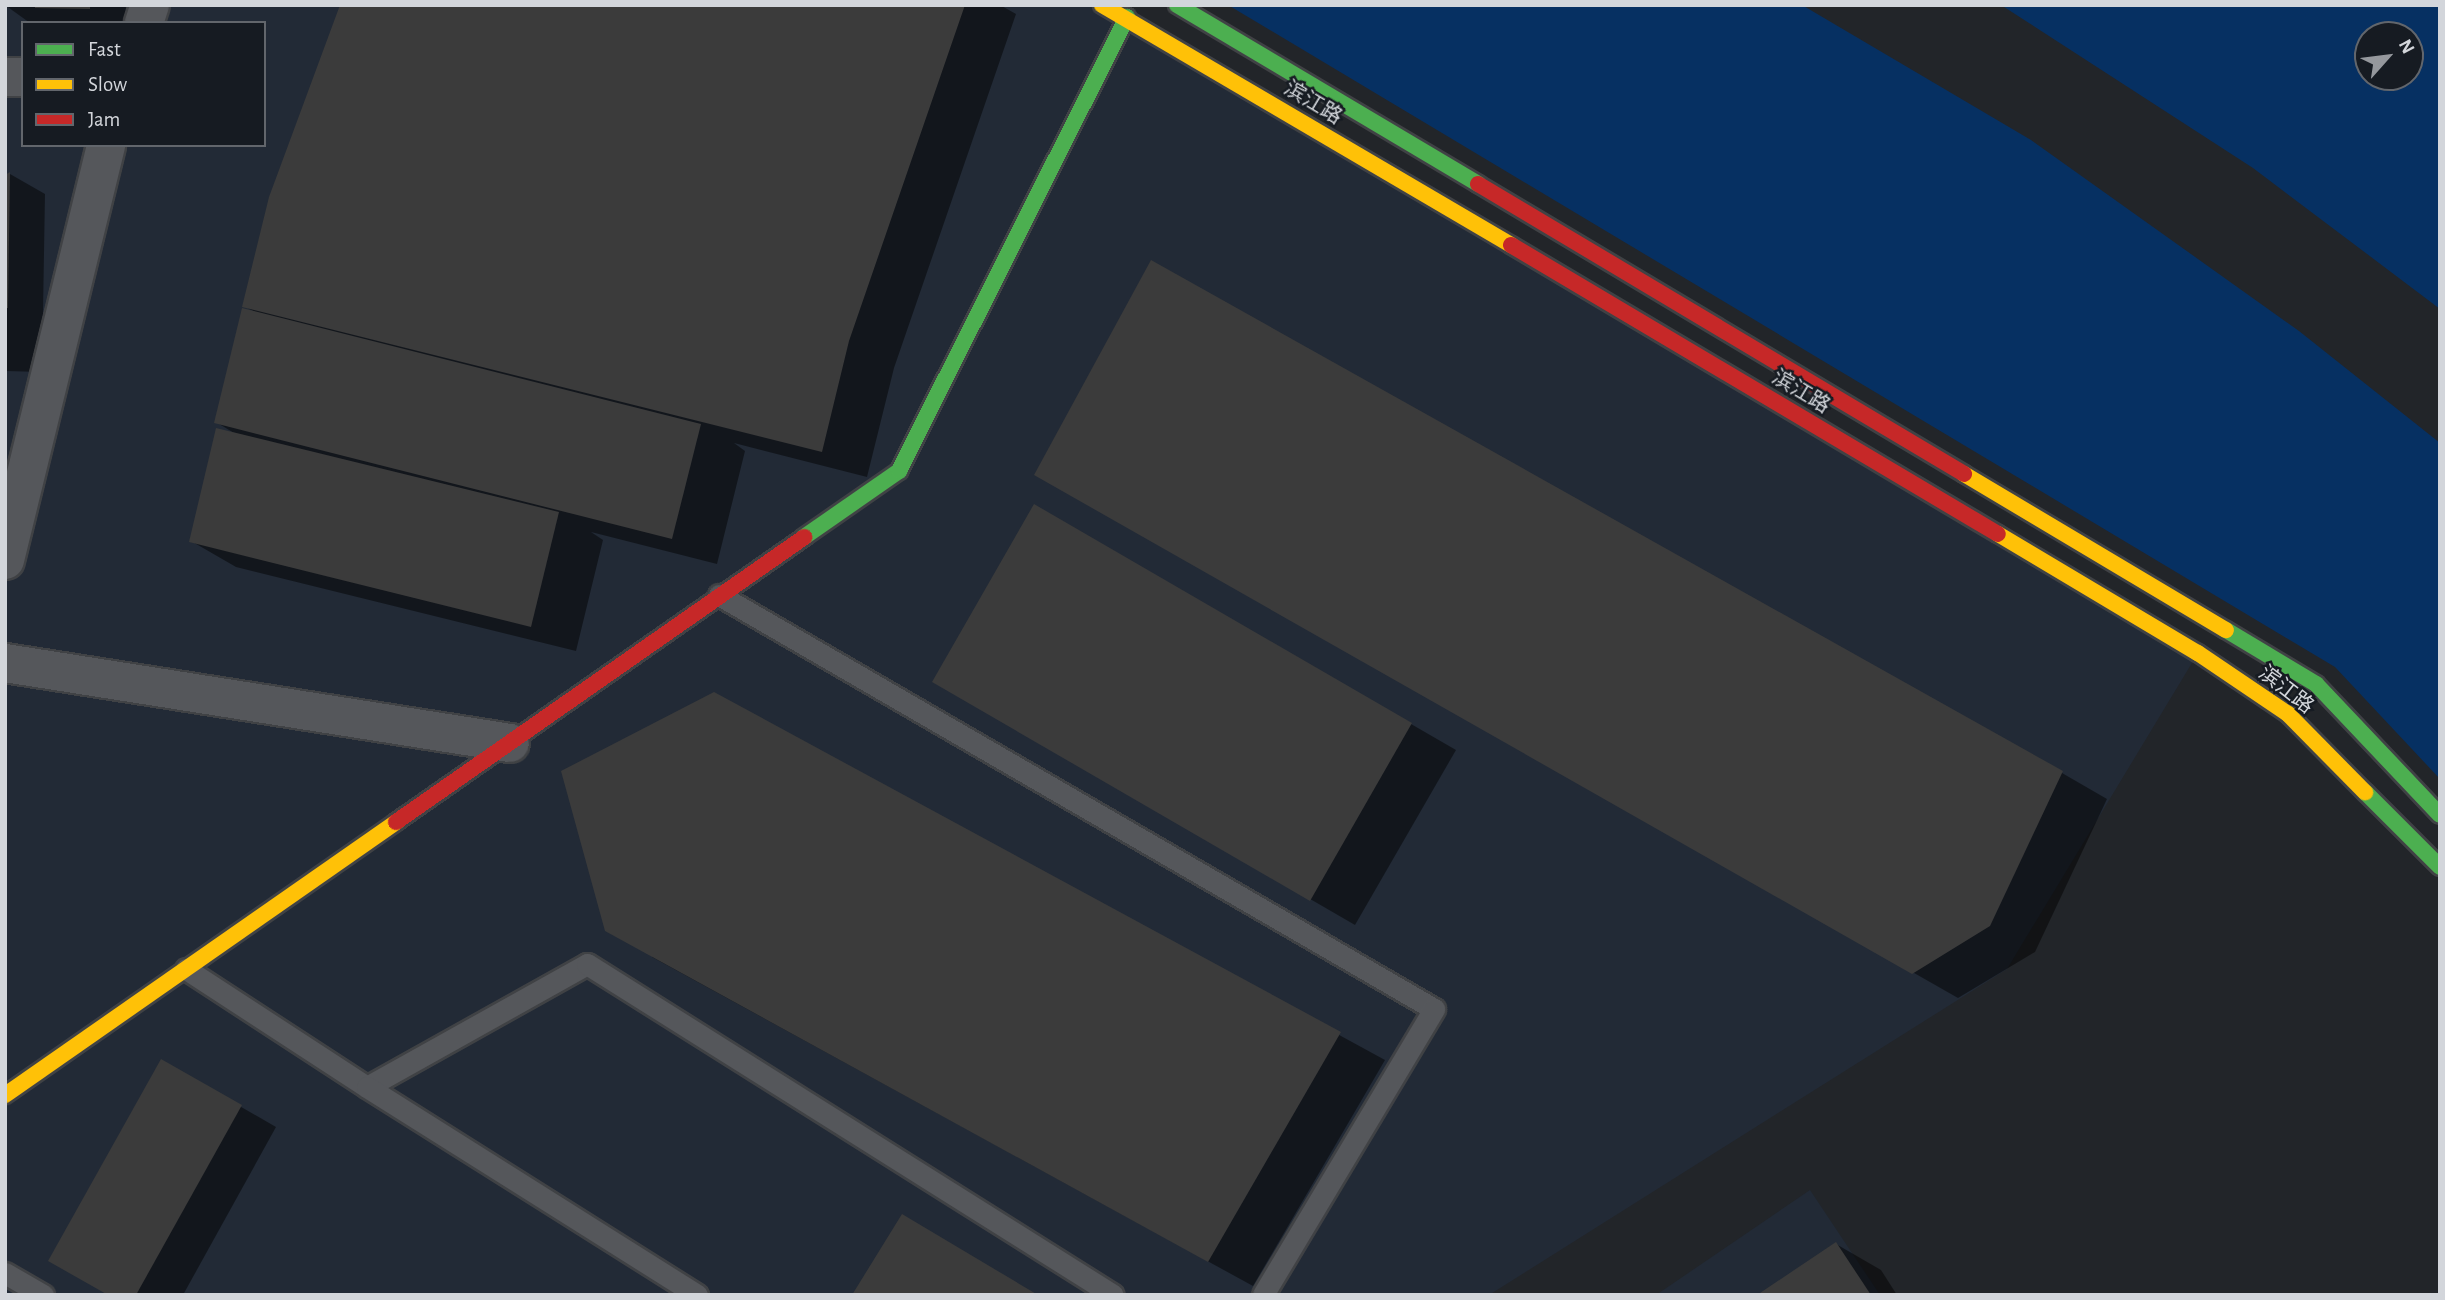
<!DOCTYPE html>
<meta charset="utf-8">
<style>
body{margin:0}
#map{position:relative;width:2445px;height:1300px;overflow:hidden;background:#222529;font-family:"Alegreya Sans","Noto Sans SC",sans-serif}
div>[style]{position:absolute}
.built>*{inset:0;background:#222a36}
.green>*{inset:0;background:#063062}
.shadow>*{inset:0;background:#0007}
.building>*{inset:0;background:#3b3b3b}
.roads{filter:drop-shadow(2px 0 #404245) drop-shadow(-2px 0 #404245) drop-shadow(0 2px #404245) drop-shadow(0 -2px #404245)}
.lane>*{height:21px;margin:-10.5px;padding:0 10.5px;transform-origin:10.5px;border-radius:10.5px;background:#55575b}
.street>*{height:38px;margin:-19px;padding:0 19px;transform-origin:19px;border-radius:19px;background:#55575b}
.fast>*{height:16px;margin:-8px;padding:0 8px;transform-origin:8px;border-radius:8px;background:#4caf50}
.slow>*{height:16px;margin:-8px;padding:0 8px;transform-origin:8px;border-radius:8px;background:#ffc107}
.jam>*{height:16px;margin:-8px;padding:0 8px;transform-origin:8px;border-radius:8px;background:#c62828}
span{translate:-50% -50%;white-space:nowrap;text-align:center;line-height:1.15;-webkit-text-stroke:5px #161b22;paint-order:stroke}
.street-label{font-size:21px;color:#d3d6db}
.frame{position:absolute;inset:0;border:7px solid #d3d6db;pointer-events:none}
.legend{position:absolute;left:21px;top:21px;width:245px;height:126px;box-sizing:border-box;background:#161b22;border:2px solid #62666c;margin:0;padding:9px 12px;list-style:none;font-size:21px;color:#d3d6db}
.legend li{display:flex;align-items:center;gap:14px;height:35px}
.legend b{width:35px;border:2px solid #62666c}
.north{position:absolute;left:2354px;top:21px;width:70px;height:70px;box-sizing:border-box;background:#161b22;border:2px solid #62666c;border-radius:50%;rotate:62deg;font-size:19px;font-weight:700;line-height:28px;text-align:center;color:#d3d6db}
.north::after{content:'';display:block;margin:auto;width:24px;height:32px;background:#95989d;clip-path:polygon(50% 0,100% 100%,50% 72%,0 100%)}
</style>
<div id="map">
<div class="built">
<div style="clip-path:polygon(evenodd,5px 5px,1102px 5px,2198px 653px,2007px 969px,1489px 1295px,5px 1295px,5px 5px,23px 23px,264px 23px,264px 145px,23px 145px,23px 23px)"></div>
<div style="clip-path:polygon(1810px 1190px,1880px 1295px,1656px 1295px)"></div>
</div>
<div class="green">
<div style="clip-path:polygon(1228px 5px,1802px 5px,2031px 140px,2299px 331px,2440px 443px,2440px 779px,2335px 667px)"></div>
<div style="clip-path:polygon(evenodd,2001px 5px,2440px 5px,2440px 309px,2253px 168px,2001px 5px,2368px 35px,2410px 35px,2410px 77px,2368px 77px,2368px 35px)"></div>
</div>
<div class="shadow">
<div style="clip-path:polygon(5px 5px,126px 5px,125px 23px,30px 23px)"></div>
<div style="clip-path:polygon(342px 5px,1000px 5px,1016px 14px,894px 368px,867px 477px,734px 443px,745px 451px,717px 564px,591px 532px,603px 540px,576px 651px,236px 567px,191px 541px,234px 433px,216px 422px,255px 312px,244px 306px)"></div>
<div style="clip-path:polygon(10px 174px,45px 194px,42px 372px,5px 371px,5px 177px)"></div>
<div style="clip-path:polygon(1037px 474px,2062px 773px,2107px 799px,2035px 952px,1958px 998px)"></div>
<div style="clip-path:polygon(1034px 506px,1456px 750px,1355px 925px,934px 681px)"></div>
<div style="clip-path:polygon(714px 694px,1385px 1060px,1253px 1286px,652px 957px)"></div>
<div style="clip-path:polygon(161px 1061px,276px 1127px,183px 1295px,111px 1295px)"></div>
<div style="clip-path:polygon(1836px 1244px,1881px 1270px,1897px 1295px,1760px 1295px)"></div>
</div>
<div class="building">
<div style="clip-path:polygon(35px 5px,90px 5px,90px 9px,35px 8px)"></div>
<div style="clip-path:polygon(340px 5px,965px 5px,849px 341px,822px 452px,242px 307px,269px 197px)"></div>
<div style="clip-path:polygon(10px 172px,8px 308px,5px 308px,5px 175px)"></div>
<div style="clip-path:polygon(1151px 260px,2063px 771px,1990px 926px,1912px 974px,1034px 475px)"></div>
<div style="clip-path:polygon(242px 308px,701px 424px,672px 539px,214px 423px)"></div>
<div style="clip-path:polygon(216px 428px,559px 512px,531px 627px,189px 542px)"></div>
<div style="clip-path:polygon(1034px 504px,1412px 723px,1310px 901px,932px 682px)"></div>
<div style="clip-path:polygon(714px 692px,1341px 1032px,1208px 1262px,605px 931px,561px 771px)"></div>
<div style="clip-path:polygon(161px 1059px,242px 1105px,136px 1295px,108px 1295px,48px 1261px)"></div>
<div style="clip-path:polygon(902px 1214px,1038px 1295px,852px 1295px)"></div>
<div style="clip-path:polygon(1836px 1242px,1871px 1295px,1757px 1295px)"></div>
</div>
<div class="roads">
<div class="lane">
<div style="left:719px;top:595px;width:826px;rotate:30.07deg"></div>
<div style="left:1434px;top:1009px;width:333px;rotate:120.9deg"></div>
<div style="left:186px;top:969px;width:216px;rotate:33.1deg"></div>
<div style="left:367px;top:1087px;width:252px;rotate:-29.2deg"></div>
<div style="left:587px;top:964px;width:621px;rotate:32.18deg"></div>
<div style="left:367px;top:1087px;width:390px;rotate:32.2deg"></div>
<div style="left:5px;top:1273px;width:44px;rotate:30.1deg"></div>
</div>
<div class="street">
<div style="left:144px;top:23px;width:19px;rotate:-72deg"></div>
<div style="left:5px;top:77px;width:18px"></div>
<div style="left:5px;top:560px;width:427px;rotate:-76.3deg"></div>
<div style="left:5px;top:663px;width:511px;rotate:9deg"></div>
</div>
<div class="fast">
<div style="left:1177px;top:5px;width:350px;rotate:30.7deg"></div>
<div style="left:804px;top:537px;width:116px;rotate:-34.8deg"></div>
<div style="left:899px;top:471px;width:508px;rotate:-63.33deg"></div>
<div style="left:2226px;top:630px;width:105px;rotate:31deg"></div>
<div style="left:2316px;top:684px;width:180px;rotate:46.6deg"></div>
<div style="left:2365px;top:792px;width:106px;rotate:45deg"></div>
</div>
<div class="slow">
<div style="left:1102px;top:5px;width:474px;rotate:30.4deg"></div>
<div style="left:1964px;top:474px;width:305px;rotate:30.8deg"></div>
<div style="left:1998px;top:534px;width:233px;rotate:30.8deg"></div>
<div style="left:2198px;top:653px;width:109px;rotate:34.1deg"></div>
<div style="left:2288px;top:714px;width:110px;rotate:45.4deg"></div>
<div style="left:5px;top:1095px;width:477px;rotate:-34.9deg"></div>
</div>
<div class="jam">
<div style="left:1478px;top:184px;width:566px;rotate:30.82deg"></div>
<div style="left:1511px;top:245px;width:566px;rotate:30.69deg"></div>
<div style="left:396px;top:822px;width:498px;rotate:-34.9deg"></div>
</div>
</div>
<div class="street-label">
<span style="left:1313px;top:103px;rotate:31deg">滨江路</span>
<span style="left:1801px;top:392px;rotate:31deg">滨江路</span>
<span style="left:2286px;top:690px;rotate:38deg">滨江路</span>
</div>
<div class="frame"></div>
<ul class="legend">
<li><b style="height:9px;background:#4caf50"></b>Fast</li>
<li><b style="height:9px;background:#ffc107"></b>Slow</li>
<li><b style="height:9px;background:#c62828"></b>Jam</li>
</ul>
<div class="north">N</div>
</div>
